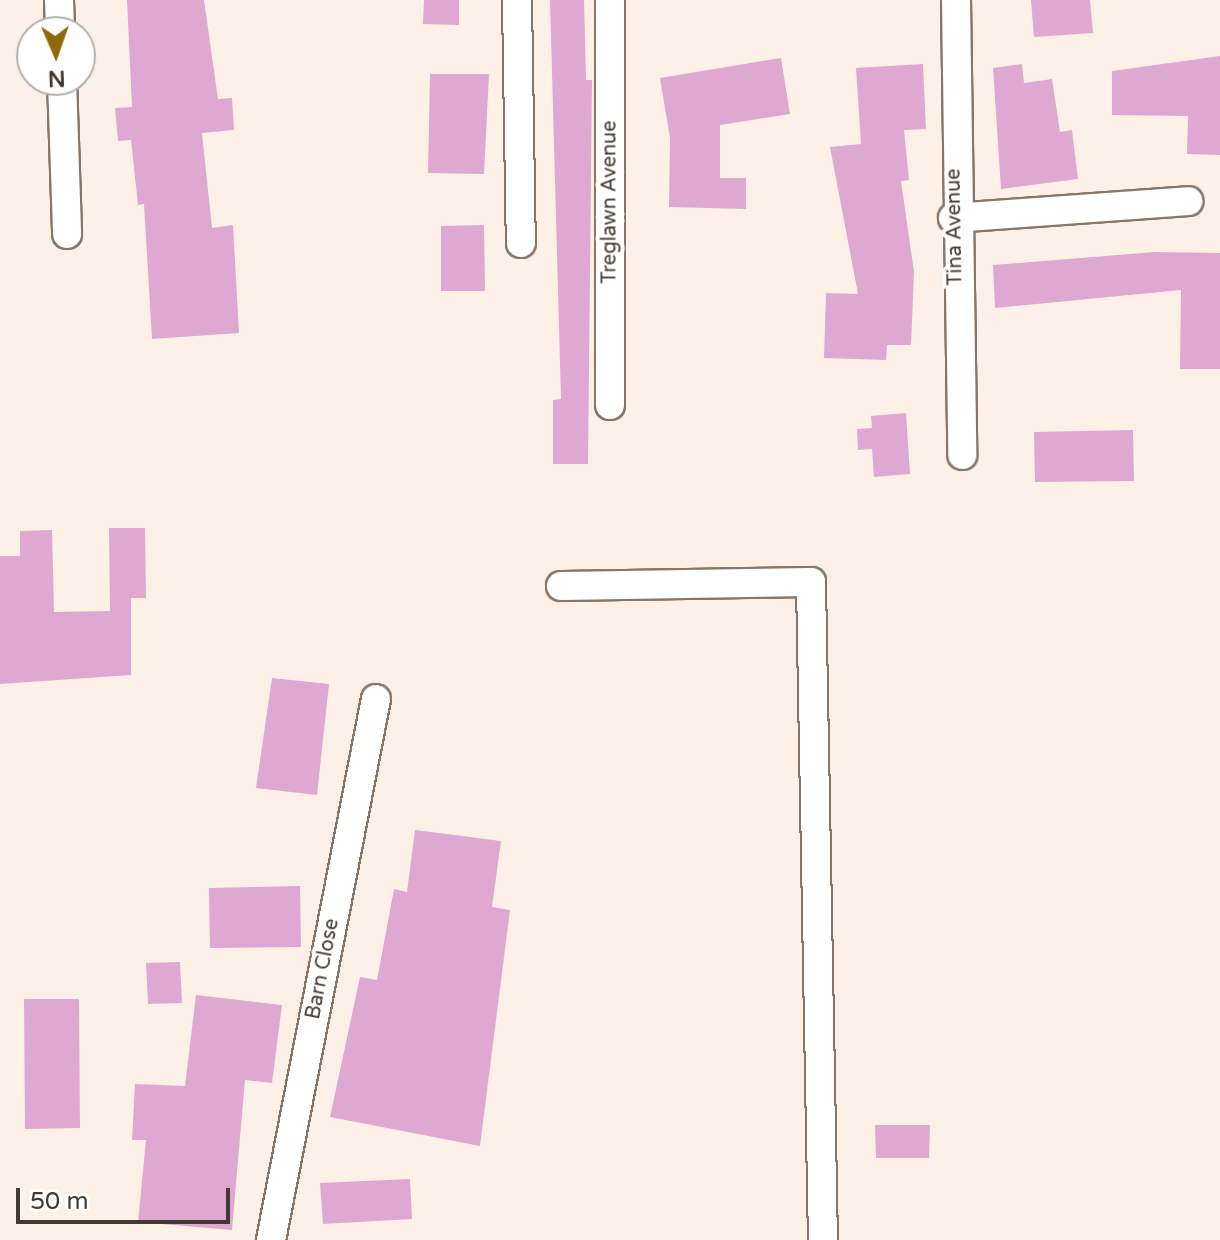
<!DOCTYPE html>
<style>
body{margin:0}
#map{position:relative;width:1220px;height:1240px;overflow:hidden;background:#fdf1e7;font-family:"Varela Round",sans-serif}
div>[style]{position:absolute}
.building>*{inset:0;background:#dea8d3}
.roads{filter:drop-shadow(2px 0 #887768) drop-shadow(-2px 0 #887768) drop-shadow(0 2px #887768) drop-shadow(0 -2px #887768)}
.minor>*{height:28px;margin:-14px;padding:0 14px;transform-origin:14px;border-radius:14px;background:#fff}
span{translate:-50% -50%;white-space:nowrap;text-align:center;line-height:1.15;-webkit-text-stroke:8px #fff;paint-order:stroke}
.street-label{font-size:20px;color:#423a33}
.north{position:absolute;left:16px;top:16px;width:80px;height:80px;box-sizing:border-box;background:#fff;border:2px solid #b3b0ad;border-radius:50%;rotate:178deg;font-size:22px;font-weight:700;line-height:32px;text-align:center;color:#423a33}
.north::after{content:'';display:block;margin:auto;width:28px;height:36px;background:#8d690b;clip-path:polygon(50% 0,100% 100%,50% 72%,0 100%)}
.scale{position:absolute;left:16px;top:1188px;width:214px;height:36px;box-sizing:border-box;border:4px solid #423a33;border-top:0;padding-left:10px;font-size:24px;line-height:28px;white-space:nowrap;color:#423a33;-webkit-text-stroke:6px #fff;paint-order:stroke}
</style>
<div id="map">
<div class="building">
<div style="clip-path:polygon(127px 0,204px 0,218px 99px,232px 98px,234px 130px,202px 133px,212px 228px,233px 225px,239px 333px,152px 339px,144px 204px,138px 205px,131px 140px,118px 141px,115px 108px,132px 107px)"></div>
<div style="clip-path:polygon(424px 0,459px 0,459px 25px,423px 24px)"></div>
<div style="clip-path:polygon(550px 0,584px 0,586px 80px,592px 80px,588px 464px,553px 464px,553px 400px,561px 399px)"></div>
<div style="clip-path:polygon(1031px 0,1090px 0,1093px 33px,1034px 37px)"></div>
<div style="clip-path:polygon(1220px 56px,1220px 155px,1187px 154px,1188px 116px,1112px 115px,1112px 71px)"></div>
<div style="clip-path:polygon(781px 58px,790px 114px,720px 125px,720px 178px,746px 178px,746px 209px,669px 207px,670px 138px,660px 78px)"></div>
<div style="clip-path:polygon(923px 64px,926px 129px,904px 130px,909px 180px,901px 181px,914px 272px,911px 345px,887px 345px,886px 360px,824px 358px,826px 293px,858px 294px,830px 147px,861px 144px,856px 68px)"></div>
<div style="clip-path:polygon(1022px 64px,1024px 83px,1052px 79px,1060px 132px,1072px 130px,1078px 179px,1001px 189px,993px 68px)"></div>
<div style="clip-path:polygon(430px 74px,489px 74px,484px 174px,428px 173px)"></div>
<div style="clip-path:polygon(484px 225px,485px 291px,441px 291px,441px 226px)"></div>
<div style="clip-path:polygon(1155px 252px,1220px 253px,1220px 369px,1180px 369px,1181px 290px,995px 308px,993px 265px)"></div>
<div style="clip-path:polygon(906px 413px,910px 474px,874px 477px,872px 449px,858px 450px,857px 429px,872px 428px,871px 416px)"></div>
<div style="clip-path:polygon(1133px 430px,1134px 481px,1035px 482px,1034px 432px)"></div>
<div style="clip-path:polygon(109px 528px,145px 528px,146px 598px,131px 598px,131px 675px,0 684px,0 556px,20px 556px,20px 531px,52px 530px,54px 612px,110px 611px)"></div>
<div style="clip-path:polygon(272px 678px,329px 684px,317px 795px,256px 788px)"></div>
<div style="clip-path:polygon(415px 830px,501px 841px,492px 907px,510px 910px,480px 1146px,330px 1117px,360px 977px,377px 980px,394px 889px,407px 892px)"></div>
<div style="clip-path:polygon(300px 886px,301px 947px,210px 948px,209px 888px)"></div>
<div style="clip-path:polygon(180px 962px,182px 1003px,148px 1004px,146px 963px)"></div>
<div style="clip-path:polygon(196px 995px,282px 1005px,272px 1083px,245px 1080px,232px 1230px,138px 1222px,146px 1140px,132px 1140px,135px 1084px,185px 1086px)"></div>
<div style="clip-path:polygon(24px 999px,79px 999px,80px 1128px,25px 1129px)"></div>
<div style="clip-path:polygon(875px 1125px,930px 1125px,929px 1158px,876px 1158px)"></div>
<div style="clip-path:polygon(410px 1179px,412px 1219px,323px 1224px,320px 1183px)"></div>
</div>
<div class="roads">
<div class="minor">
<div style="left:59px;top:0;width:32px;rotate:88deg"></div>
<div style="left:517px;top:0;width:243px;rotate:89.1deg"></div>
<div style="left:956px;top:0;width:455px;rotate:89.2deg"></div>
<div style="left:62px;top:80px;width:154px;rotate:88.1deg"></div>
<div style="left:953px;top:218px;width:236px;rotate:-4.1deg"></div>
<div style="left:610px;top:405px;width:405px;rotate:-90deg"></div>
<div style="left:561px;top:586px;width:250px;rotate:-0.9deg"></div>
<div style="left:811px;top:582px;width:658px;rotate:88.96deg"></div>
<div style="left:271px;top:1240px;width:551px;rotate:-79.02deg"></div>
</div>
</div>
<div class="street-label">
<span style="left:610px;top:202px;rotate:-90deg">Treglawn Avenue</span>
<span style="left:955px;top:227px;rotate:-91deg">Tina Avenue</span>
<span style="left:323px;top:969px;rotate:-79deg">Barn Close</span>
</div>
<div class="north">N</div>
<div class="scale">50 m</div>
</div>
